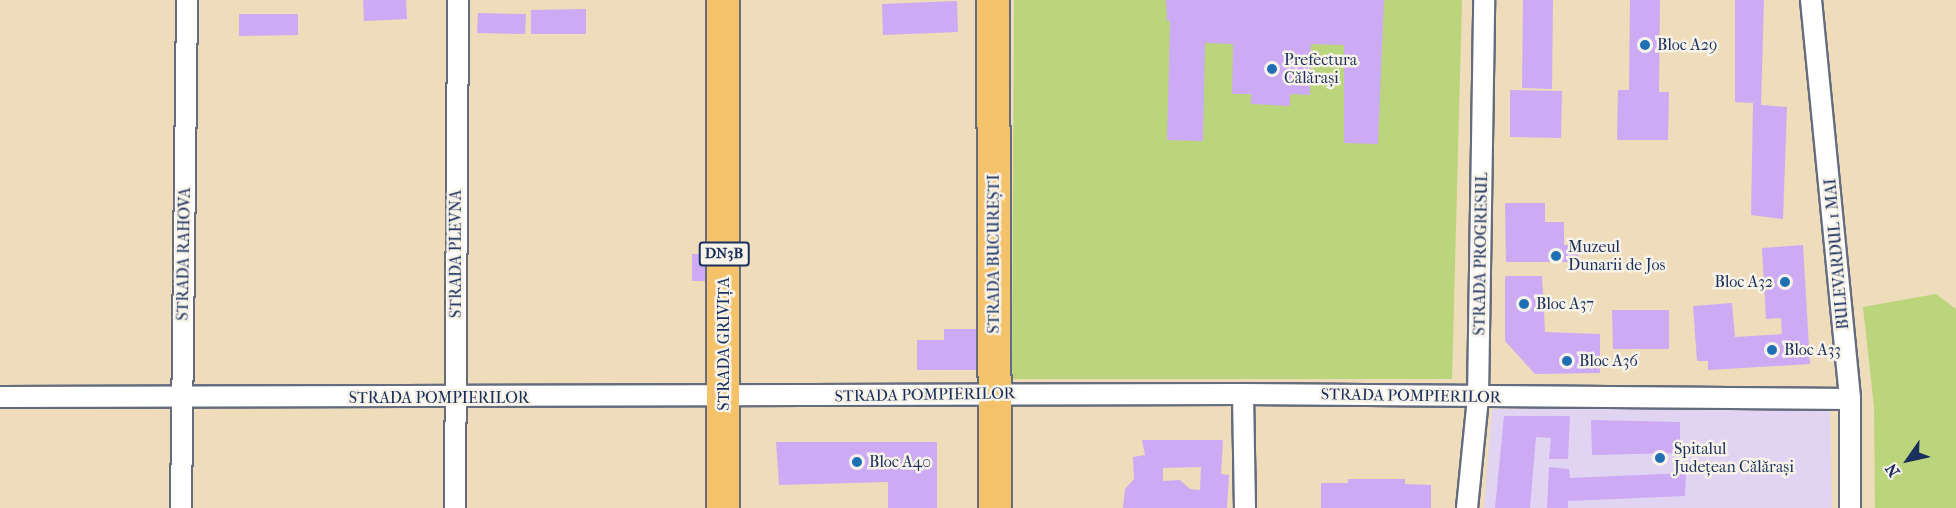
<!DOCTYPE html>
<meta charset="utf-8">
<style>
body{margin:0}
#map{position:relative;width:1956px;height:508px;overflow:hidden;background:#eedcba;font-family:"IM FELL French Canon",serif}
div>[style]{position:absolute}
.built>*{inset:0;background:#e1d4f3}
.green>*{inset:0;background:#bad57b}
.building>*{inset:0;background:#cdaaf4}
.roads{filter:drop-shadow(2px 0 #656c7e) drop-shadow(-2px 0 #656c7e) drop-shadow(0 2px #656c7e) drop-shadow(0 -2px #656c7e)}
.street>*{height:20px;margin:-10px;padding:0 10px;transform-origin:10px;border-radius:10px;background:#fff}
.primary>*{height:32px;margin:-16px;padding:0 16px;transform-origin:16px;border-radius:16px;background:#f4c26a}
.dots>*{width:16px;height:16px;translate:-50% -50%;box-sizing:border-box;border:3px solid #f7f3e8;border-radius:50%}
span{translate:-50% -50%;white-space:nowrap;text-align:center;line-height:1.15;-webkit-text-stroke:5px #f7f3e8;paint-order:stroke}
.shield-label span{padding:2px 4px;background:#f7f3e8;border:2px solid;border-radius:4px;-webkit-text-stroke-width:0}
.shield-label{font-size:15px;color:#1b2f5e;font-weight:700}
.poi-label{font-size:16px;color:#1b2f5e}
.left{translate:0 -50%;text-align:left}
.right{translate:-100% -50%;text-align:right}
.street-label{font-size:16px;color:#1b2f5e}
.north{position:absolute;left:1878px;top:430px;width:60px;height:60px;-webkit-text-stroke:4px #f7f3e8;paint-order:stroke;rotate:236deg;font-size:16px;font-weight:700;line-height:24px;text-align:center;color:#1b2f5e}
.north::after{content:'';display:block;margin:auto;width:21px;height:27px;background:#1b2f5e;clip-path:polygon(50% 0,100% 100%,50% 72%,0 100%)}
</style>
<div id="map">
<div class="built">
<div style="clip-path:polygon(1830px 405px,1832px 508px,1484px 508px,1492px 409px)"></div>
</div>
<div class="green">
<div style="clip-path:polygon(1014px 0,1462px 0,1452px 379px,1012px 379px)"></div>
<div style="clip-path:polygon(1936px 294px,1956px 309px,1956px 508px,1875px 508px,1874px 407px,1863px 307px)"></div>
</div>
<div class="building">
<div style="clip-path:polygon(363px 0,406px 0,407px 19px,364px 21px)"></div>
<div style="clip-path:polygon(1166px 0,1384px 0,1378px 144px,1344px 143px,1344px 45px,1311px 44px,1310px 95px,1290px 94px,1290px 106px,1251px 104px,1251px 94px,1232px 94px,1233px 44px,1205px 43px,1203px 141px,1167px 140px,1170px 21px,1167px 21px)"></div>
<div style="clip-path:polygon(1523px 0,1553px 0,1552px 89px,1522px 88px)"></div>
<div style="clip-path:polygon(1630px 0,1660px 0,1659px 92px,1669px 92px,1668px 140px,1617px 140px,1618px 90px,1629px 90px)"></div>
<div style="clip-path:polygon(1735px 0,1764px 0,1761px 105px,1787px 107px,1783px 219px,1751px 215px,1753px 103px,1735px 102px)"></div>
<div style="clip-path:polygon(957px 1px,958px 32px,883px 35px,882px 4px)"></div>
<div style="clip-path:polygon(586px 9px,586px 34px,531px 34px,531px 10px)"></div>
<div style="clip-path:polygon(478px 13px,526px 14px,525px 34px,477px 33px)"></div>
<div style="clip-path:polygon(239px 14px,298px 14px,298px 35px,239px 36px)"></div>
<div style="clip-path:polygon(1510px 90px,1562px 91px,1561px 138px,1510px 137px)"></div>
<div style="clip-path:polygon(1505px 203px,1545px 203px,1545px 222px,1564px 222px,1564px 245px,1578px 245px,1578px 262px,1506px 262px)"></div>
<div style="clip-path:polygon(1803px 245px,1810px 364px,1708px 370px,1708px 361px,1697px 361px,1693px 306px,1732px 303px,1735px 337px,1782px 334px,1781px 318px,1766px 319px,1762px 248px)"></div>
<div style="clip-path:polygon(692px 254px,716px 254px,716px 281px,692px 281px)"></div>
<div style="clip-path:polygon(1505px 276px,1542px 276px,1545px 332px,1600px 334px,1600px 373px,1535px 374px,1505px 341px)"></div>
<div style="clip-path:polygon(1612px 310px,1669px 310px,1669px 349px,1613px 349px)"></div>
<div style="clip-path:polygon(944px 329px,987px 329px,988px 370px,917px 370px,917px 340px,944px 340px)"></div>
<div style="clip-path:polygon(1504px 416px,1570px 416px,1568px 459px,1549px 459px,1551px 438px,1536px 437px,1530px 508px,1495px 508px)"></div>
<div style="clip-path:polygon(1591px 420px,1680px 422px,1680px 453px,1592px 455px)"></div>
<div style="clip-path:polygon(evenodd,1142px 440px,1223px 440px,1221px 474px,1229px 475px,1227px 508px,1123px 508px,1125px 489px,1134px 479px,1133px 457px,1145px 455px,1142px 440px,1201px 467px,1200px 490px,1190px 489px,1180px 480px,1163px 481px,1163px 468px,1201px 467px)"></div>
<div style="clip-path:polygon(776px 442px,937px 442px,937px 508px,888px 508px,888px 482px,779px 485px)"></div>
<div style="clip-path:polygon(1549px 467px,1569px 469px,1570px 478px,1686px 473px,1685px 496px,1568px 501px,1568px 508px,1547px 508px)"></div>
<div style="clip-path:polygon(1348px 479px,1405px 479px,1405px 484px,1431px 485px,1431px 508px,1321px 508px,1321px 483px,1348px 483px)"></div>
</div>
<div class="roads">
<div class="street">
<div style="left:1811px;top:0;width:401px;rotate:84.4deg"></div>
<div style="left:1850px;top:399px;width:109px;rotate:90deg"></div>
<div style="left:1243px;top:394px;width:114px;rotate:89deg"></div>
<div style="left:0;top:397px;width:1243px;rotate:-0.14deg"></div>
<div style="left:1243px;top:394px;width:607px;rotate:0.47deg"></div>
<div style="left:181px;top:508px;width:508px;rotate:-89.32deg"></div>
<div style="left:455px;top:508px;width:508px;rotate:-89.66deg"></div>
<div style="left:1467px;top:508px;width:112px;rotate:-84.3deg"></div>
<div style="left:1478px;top:397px;width:397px;rotate:-89.1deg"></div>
</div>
<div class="primary">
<div style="left:993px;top:0;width:508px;rotate:89.77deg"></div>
<div style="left:723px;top:508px;width:508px;rotate:-90deg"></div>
</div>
</div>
<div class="dots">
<div style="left:1645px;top:45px;background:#1f6fb2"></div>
<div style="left:1272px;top:69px;background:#1f6fb2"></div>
<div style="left:1556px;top:256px;background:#1f6fb2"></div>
<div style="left:1785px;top:282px;background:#1f6fb2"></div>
<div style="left:1524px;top:304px;background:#1f6fb2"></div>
<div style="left:1772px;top:350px;background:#1f6fb2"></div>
<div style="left:1567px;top:361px;background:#1f6fb2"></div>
<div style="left:1660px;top:458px;background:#1f6fb2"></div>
<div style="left:857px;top:462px;background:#1f6fb2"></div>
</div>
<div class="shield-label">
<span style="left:724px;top:254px">DN3B</span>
</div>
<div class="poi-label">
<span class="left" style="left:1657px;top:45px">Bloc A29</span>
<span class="left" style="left:1284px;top:69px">Prefectura<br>Călărași</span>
<span class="left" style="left:1568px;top:256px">Muzeul<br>Dunarii de Jos</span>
<span class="right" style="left:1773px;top:282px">Bloc A32</span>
<span class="left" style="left:1536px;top:304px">Bloc A37</span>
<span class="left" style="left:1784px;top:350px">Bloc A33</span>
<span class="left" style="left:1579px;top:361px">Bloc A36</span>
<span class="left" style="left:1674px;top:458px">Spitalul<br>Județean Călărași</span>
<span class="left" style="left:869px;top:462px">Bloc A40</span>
</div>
<div class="street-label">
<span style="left:184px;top:254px;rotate:-89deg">STRADA RAHOVA</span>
<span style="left:456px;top:254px;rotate:-90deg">STRADA PLEVNA</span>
<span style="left:994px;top:254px;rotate:-90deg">STRADA BUCUREȘTI</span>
<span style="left:1481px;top:254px;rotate:-89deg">STRADA PROGRESUL</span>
<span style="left:1837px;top:254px;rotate:-95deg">BULEVARDUL 1 MAI</span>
<span style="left:724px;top:344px;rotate:-90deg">STRADA GRIVIȚA</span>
<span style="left:925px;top:395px;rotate:-1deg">STRADA POMPIERILOR</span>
<span style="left:1411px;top:396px;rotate:1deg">STRADA POMPIERILOR</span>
<span style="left:439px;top:398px">STRADA POMPIERILOR</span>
</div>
<div class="north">N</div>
</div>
